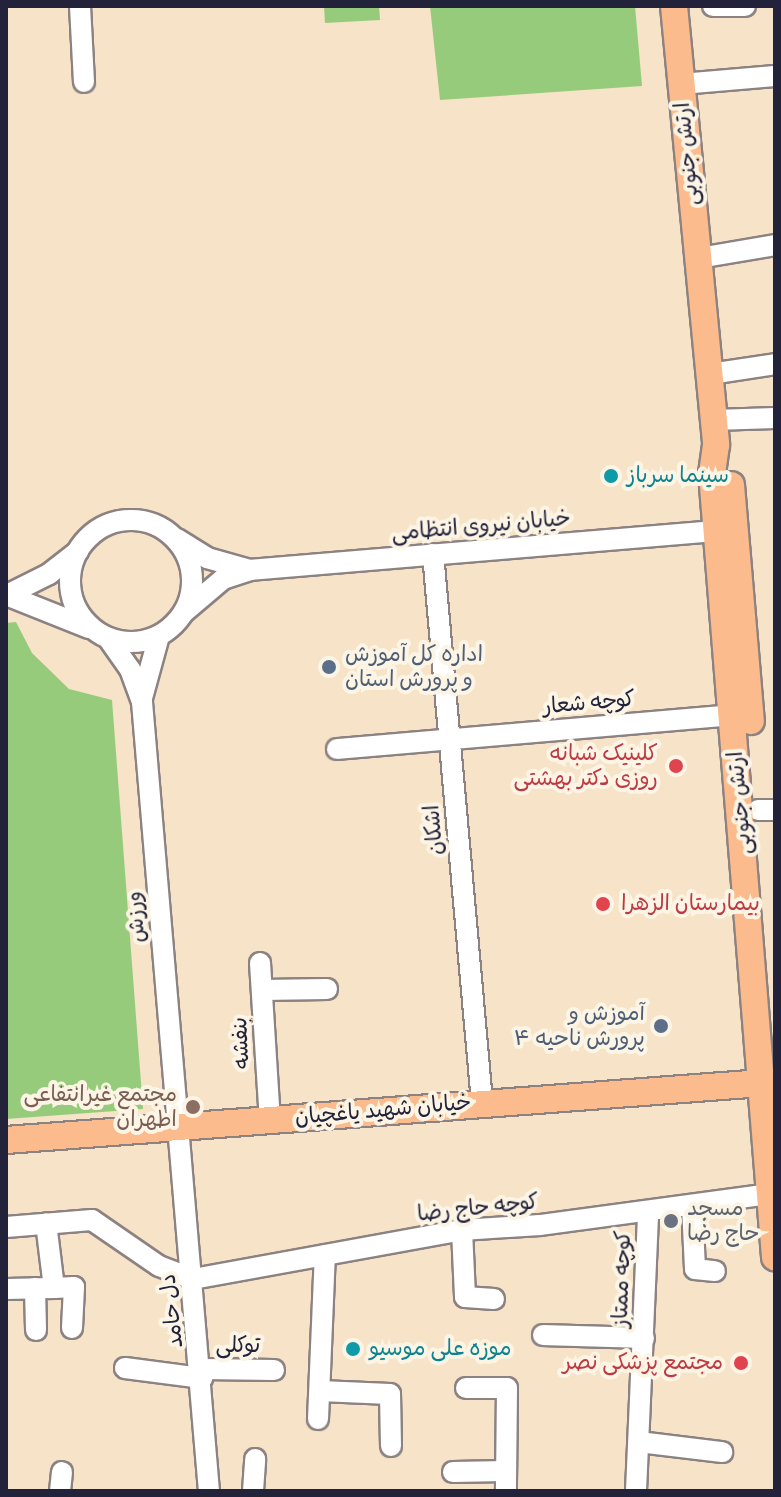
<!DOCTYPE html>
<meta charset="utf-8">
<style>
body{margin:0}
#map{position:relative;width:781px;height:1497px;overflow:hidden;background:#f6e3c8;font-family:Pangolin,"Playpen Sans Arabic",sans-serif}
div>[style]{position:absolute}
.green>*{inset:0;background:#97cb7c}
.roads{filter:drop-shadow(2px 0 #8c8282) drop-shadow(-2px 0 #8c8282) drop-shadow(0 2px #8c8282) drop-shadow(0 -2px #8c8282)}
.minor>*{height:20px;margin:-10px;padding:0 10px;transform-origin:10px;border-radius:10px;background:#fff}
.minor>.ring{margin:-10px;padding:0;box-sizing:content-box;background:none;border:20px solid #fff;border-radius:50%}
.major>*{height:26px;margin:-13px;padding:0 13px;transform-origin:13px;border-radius:13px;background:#fbbb8c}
.dots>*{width:22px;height:22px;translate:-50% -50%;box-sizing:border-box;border:4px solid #fcf5e5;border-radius:50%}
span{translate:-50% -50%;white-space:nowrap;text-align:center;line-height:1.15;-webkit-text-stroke:8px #fcf5e5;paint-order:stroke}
.street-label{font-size:22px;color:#22223b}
.culture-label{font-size:22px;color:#0d838f}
.left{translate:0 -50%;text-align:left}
.service-label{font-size:22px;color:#4e5e75}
.right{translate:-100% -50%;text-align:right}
.health-label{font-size:22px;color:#be3a42}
.education-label{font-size:22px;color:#785e54}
.worship-label{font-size:22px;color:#5b616d}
.frame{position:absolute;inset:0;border:8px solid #22223b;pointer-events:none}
</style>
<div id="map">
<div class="green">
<div style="clip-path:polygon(324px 6px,379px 6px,380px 20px,325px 23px)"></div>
<div style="clip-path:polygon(430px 6px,635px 6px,642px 86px,440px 100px)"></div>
<div style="clip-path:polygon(16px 622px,32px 653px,69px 689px,112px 700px,143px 1109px,6px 1119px,6px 623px)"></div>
</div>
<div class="roads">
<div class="minor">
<div style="left:80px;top:6px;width:76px;rotate:87deg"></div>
<div style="left:713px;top:6px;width:32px"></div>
<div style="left:681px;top:84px;width:94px;rotate:-4.9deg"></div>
<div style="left:699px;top:258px;width:77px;rotate:-9.7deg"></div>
<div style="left:710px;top:374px;width:66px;rotate:-8.7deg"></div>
<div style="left:714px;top:420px;width:61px;rotate:-1.9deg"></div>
<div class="ring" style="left:70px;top:520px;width:102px;height:102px"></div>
<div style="left:177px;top:539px;width:36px;rotate:32deg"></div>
<div style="left:207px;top:558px;width:45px;rotate:15.6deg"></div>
<div style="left:433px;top:554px;width:550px;rotate:84.89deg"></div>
<div style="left:6px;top:595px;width:89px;rotate:21.7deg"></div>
<div style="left:7px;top:595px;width:47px;rotate:-26.6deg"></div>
<div style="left:49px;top:574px;width:37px;rotate:-38deg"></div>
<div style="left:184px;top:612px;width:51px;rotate:-40.2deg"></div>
<div style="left:223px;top:579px;width:28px;rotate:-18deg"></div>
<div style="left:250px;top:570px;width:469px;rotate:-4.8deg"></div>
<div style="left:108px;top:638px;width:38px;rotate:55deg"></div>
<div style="left:130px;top:669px;width:35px;rotate:70deg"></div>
<div style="left:142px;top:702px;width:792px;rotate:85.15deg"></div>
<div style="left:142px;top:698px;width:64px;rotate:-74.7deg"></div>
<div style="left:337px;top:749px;width:397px;rotate:-4.9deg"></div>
<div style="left:758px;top:810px;width:17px"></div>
<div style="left:260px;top:963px;width:157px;rotate:86.4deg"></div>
<div style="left:262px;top:990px;width:65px;rotate:-0.9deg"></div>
<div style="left:692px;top:1205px;width:64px;rotate:87.3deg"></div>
<div style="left:695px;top:1269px;width:20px;rotate:6deg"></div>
<div style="left:6px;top:1227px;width:86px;rotate:-4.7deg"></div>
<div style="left:92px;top:1220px;width:81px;rotate:34.5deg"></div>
<div style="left:159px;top:1266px;width:36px;rotate:21deg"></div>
<div style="left:193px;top:1279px;width:273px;rotate:-10.3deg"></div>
<div style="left:462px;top:1230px;width:78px;rotate:-3.7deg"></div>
<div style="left:540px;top:1225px;width:232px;rotate:-7.7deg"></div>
<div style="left:462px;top:1230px;width:67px;rotate:87.4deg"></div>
<div style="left:465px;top:1297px;width:29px;rotate:4deg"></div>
<div style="left:35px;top:1288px;width:42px;rotate:88.6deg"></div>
<div style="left:54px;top:1288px;width:20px;rotate:-3deg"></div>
<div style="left:74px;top:1287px;width:41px;rotate:92.8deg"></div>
<div style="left:6px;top:1289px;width:48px;rotate:-1.2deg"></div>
<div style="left:54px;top:1288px;width:65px;rotate:-97deg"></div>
<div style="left:543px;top:1335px;width:101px;rotate:1.7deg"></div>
<div style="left:125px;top:1368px;width:78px;rotate:7.4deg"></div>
<div style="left:202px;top:1369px;width:72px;rotate:0.8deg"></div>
<div style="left:466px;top:1388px;width:41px"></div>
<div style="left:507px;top:1388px;width:103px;rotate:90.6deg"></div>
<div style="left:320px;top:1391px;width:70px;rotate:2.5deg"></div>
<div style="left:390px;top:1394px;width:52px;rotate:88.9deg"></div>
<div style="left:318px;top:1419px;width:164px;rotate:-87.6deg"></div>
<div style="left:639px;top:1442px;width:84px;rotate:6.9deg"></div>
<div style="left:453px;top:1472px;width:53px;rotate:-1.1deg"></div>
<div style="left:60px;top:1491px;width:19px;rotate:-84deg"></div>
<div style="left:253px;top:1491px;width:32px;rotate:-86deg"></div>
<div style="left:636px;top:1491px;width:279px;rotate:-87.5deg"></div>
</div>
<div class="major">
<div style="left:674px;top:6px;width:441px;rotate:84.5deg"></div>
<div style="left:716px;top:445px;width:29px;rotate:98deg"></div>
<div style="left:712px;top:474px;width:786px;rotate:85.4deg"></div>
<div style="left:731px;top:485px;width:237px;rotate:85.2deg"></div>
<div style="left:6px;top:1140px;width:771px;rotate:-4.31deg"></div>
</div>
</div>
<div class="dots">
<div style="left:611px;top:476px;background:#0f9aa8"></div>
<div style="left:329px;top:667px;background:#5c6f8a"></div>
<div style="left:676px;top:766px;background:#e0444e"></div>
<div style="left:603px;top:904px;background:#e0444e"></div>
<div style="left:661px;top:1026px;background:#5c6f8a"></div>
<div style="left:193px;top:1107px;background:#8d6e63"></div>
<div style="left:671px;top:1221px;background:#6b7280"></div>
<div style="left:353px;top:1349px;background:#0f9aa8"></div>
<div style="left:741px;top:1363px;background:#e0444e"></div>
</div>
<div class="street-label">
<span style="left:687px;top:154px;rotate:-95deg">ارتش جنوبی</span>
<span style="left:481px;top:526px;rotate:-5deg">خیابان نیروی انتظامی</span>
<span style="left:589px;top:703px;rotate:-5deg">کوچه شعار</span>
<span style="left:740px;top:803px;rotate:-95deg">ارتش جنوبی</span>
<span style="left:434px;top:830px;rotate:-95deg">اشکان</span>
<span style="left:136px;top:917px;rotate:-95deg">ورزش</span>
<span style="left:241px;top:1043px;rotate:-93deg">بنفشه</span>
<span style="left:383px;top:1110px;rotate:-5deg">خیابان شهید یاغچیان</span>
<span style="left:478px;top:1208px;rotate:-6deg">کوچه حاج رضا</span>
<span style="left:622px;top:1279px;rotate:-88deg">کوچه ممتاز</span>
<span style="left:172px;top:1311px;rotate:-96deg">دل حامد</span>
<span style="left:238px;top:1346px">توکلی</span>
</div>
<div class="culture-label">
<span class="left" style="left:627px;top:476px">سینما سرباز</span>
<span class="left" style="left:369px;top:1349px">موزه علی موسیو</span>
</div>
<div class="service-label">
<span class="left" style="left:345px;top:667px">اداره کل آموزش<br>و پرورش استان</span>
<span class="right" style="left:645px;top:1026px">آموزش و<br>پرورش ناحیه ۴</span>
</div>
<div class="health-label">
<span class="right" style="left:658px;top:766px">کلینیک شبانه<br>روزی دکتر بهشتی</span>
<span class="left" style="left:621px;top:904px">بیمارستان الزهرا</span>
<span class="right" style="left:723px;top:1363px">مجتمع پزشکی نصر</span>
</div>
<div class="education-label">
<span class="right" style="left:177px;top:1107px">مجتمع غیرانتفاعی<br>اطهران</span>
</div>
<div class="worship-label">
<span class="left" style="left:687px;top:1221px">مسجد<br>حاج رضا</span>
</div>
<div class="frame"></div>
</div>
